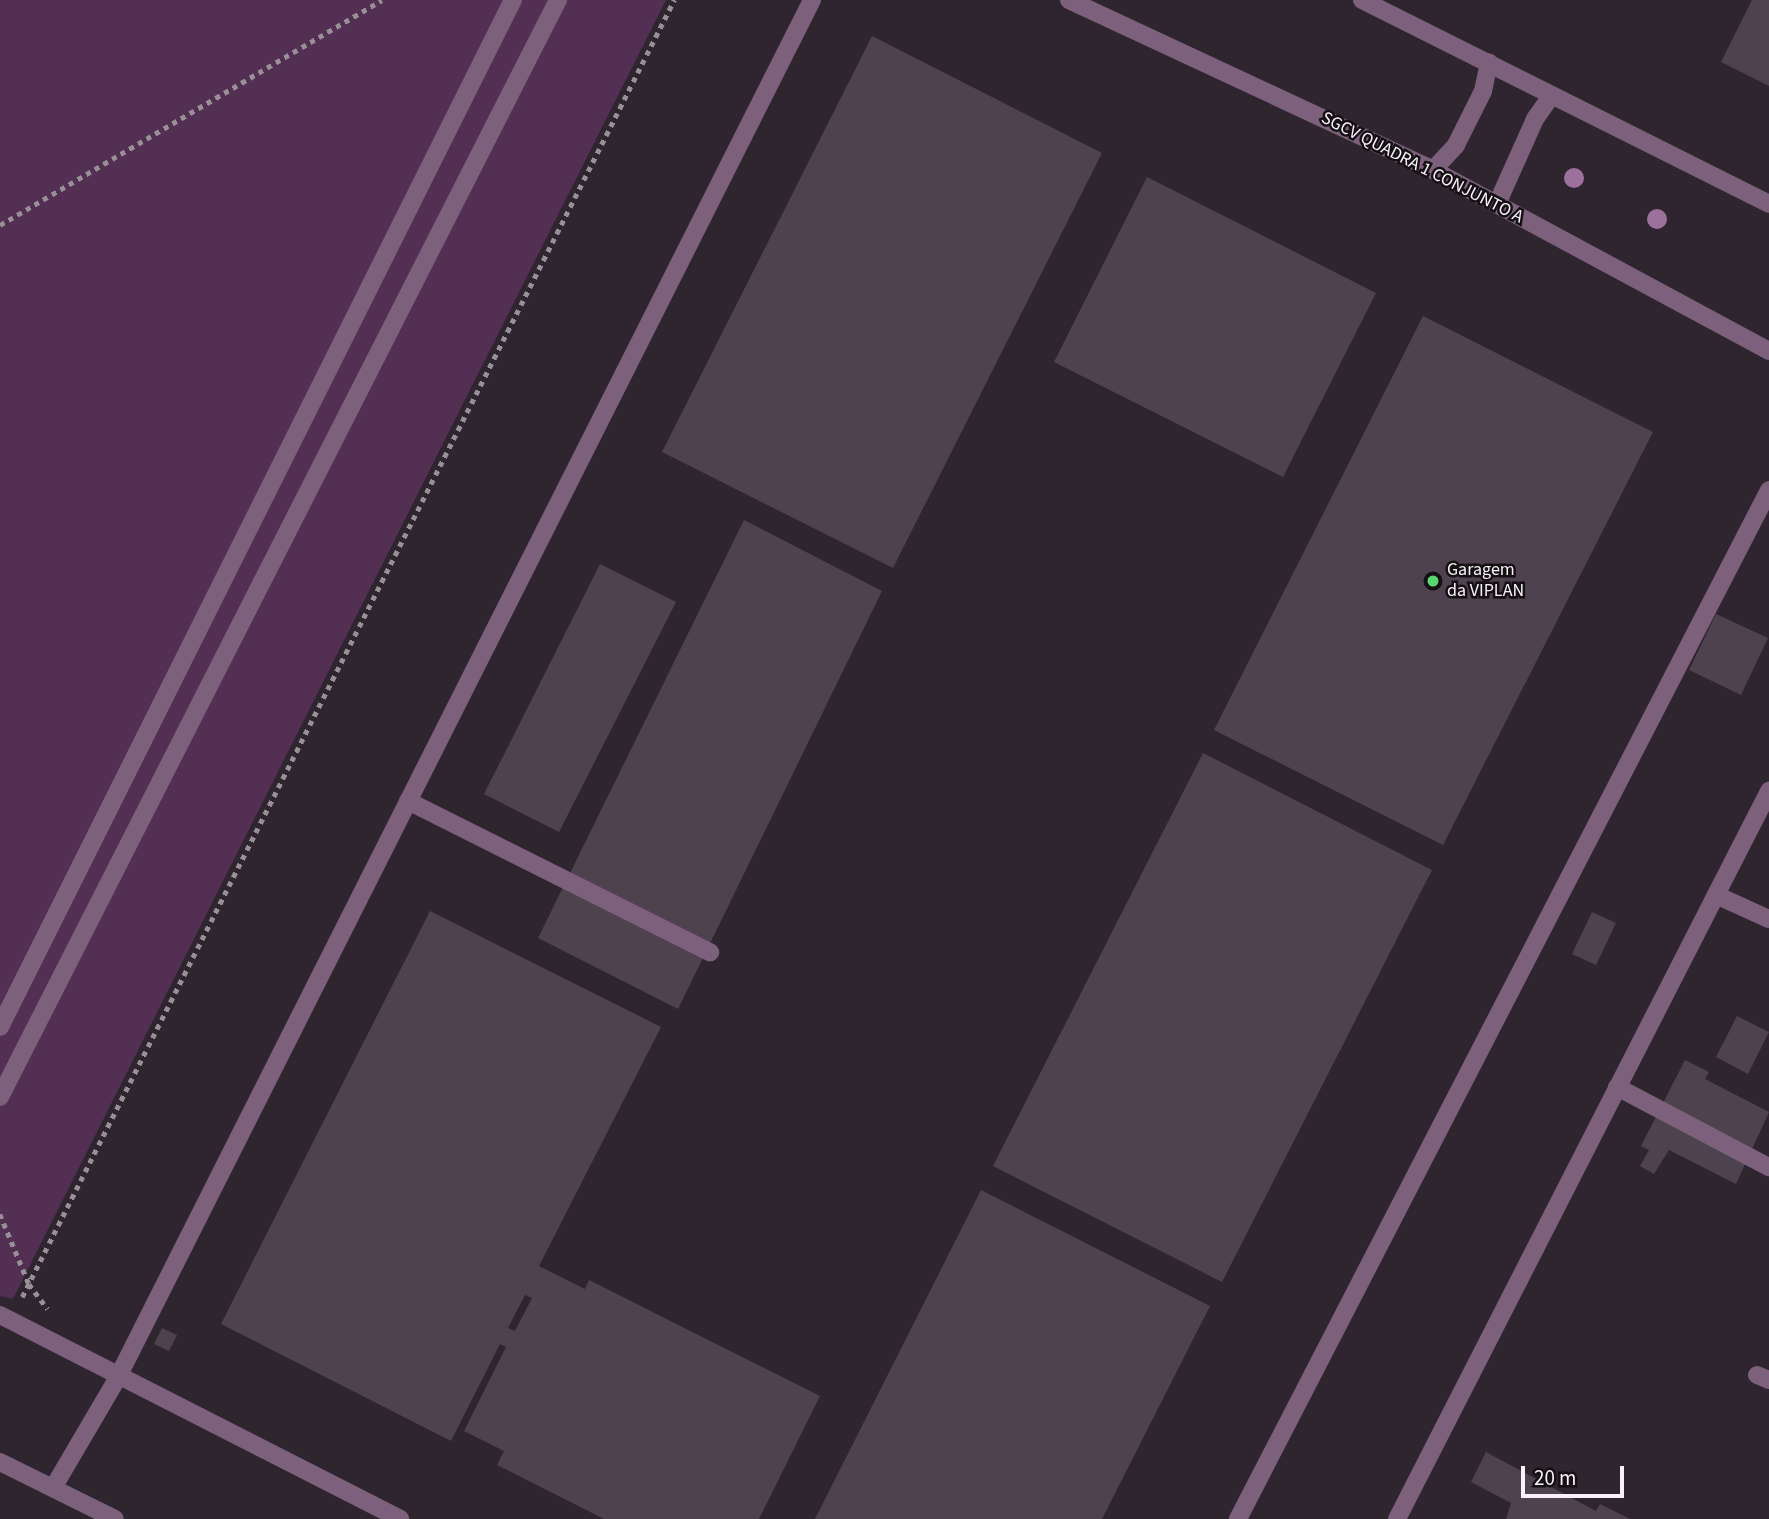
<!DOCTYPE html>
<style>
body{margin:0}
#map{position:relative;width:1769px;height:1519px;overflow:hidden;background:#2f252f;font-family:"Source Sans 3",sans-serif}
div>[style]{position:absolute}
.green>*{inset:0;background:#522f53}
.building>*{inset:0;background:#4d424d}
.path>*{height:4.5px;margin-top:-2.25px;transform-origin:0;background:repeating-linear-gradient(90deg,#988f97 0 5px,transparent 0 10px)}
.minor>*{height:18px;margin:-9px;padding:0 9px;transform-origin:9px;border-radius:9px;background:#7c607c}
.trees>*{width:20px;height:20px;margin:-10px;border-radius:50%;background:#9c719c}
.dots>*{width:19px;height:19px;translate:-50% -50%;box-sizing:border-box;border:4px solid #141014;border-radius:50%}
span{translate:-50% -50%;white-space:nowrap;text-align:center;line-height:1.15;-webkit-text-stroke:5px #141014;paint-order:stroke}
.street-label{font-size:18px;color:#f8f1f7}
.poi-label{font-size:18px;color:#f8f1f7}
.left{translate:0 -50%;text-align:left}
.scale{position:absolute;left:1521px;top:1466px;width:103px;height:32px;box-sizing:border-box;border:4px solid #f8f1f7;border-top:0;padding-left:9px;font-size:21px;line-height:24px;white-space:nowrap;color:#f8f1f7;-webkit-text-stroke:5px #141014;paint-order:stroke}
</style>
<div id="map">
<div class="green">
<div style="clip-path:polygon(0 0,666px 0,13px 1299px,0 1296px)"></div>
</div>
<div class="building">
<div style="clip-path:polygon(1752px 0,1769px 0,1769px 86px,1721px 62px)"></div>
<div style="clip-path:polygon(872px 36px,1102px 153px,893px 568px,662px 452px)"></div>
<div style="clip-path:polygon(1147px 177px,1376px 293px,1283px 477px,1054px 362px)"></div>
<div style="clip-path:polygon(1423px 316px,1653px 432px,1443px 845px,1214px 730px)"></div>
<div style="clip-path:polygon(744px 520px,882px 591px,678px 1009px,538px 938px)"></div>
<div style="clip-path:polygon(600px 564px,676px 602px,559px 832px,484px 794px)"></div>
<div style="clip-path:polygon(1716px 614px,1768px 638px,1741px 695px,1689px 670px)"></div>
<div style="clip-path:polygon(1203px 753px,1432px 870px,1222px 1282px,993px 1166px)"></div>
<div style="clip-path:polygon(evenodd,430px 911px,661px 1027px,539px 1266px,585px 1289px,589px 1280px,820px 1396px,759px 1519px,604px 1519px,497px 1465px,504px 1451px,464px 1431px,506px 1347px,500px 1344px,451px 1441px,221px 1324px,430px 911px,525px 1295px,532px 1298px,515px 1331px,508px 1328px,525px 1295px)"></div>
<div style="clip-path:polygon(1592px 912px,1616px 923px,1596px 965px,1572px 954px)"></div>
<div style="clip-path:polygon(1737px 1016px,1769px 1032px,1748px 1074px,1716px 1057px)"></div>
<div style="clip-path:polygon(1685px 1060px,1709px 1072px,1705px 1079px,1769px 1112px,1736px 1184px,1669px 1150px,1654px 1174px,1640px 1166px,1649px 1150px,1641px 1146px)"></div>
<div style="clip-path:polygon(981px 1190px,1210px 1306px,1102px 1519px,815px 1519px)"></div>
<div style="clip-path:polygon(162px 1328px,177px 1335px,169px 1351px,154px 1344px)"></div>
<div style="clip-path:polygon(1486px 1452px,1596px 1511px,1600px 1504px,1630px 1519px,1506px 1519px,1511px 1503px,1471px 1482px)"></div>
</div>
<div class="path">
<div style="left:0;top:225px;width:443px;rotate:-30.5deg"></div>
<div style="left:0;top:1214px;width:76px;rotate:67.5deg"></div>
<div style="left:29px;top:1284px;width:31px;rotate:53deg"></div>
<div style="left:22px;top:1297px;width:1452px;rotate:-63.31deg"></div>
</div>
<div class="minor">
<div style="left:1069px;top:0;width:402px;rotate:25deg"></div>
<div style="left:1433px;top:170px;width:382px;rotate:28.3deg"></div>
<div style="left:1362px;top:0;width:455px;rotate:26.6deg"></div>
<div style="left:1433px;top:170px;width:34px;rotate:-47deg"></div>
<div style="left:1456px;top:145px;width:60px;rotate:-63.4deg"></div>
<div style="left:1483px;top:91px;width:29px;rotate:-78deg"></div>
<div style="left:1497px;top:204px;width:93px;rotate:-65.9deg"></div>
<div style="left:1535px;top:119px;width:29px;rotate:-55deg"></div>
<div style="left:408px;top:801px;width:338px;rotate:26.6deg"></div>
<div style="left:1716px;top:895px;width:58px;rotate:24.4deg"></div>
<div style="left:0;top:1027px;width:1148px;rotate:-63.46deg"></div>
<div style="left:1617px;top:1087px;width:172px;rotate:27.8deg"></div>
<div style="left:0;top:1097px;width:1231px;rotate:-63.04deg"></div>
<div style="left:0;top:1315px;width:449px;rotate:27deg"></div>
<div style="left:1757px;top:1375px;width:13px;rotate:23deg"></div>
<div style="left:0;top:1462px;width:128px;rotate:26.4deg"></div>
<div style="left:53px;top:1488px;width:129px;rotate:-59.6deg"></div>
<div style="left:118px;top:1377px;width:1542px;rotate:-63.25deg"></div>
<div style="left:1238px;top:1519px;width:1158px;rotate:-62.7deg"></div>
<div style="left:1397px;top:1519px;width:818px;rotate:-62.93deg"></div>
</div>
<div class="trees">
<div style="left:1574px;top:178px"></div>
<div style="left:1657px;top:219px"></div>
</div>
<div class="dots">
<div style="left:1433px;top:581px;background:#5bd56e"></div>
</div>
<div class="street-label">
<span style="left:1422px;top:168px;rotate:27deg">SGCV QUADRA 1 CONJUNTO A</span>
</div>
<div class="poi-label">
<span class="left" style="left:1447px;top:581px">Garagem<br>da VIPLAN</span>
</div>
<div class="scale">20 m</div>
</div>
